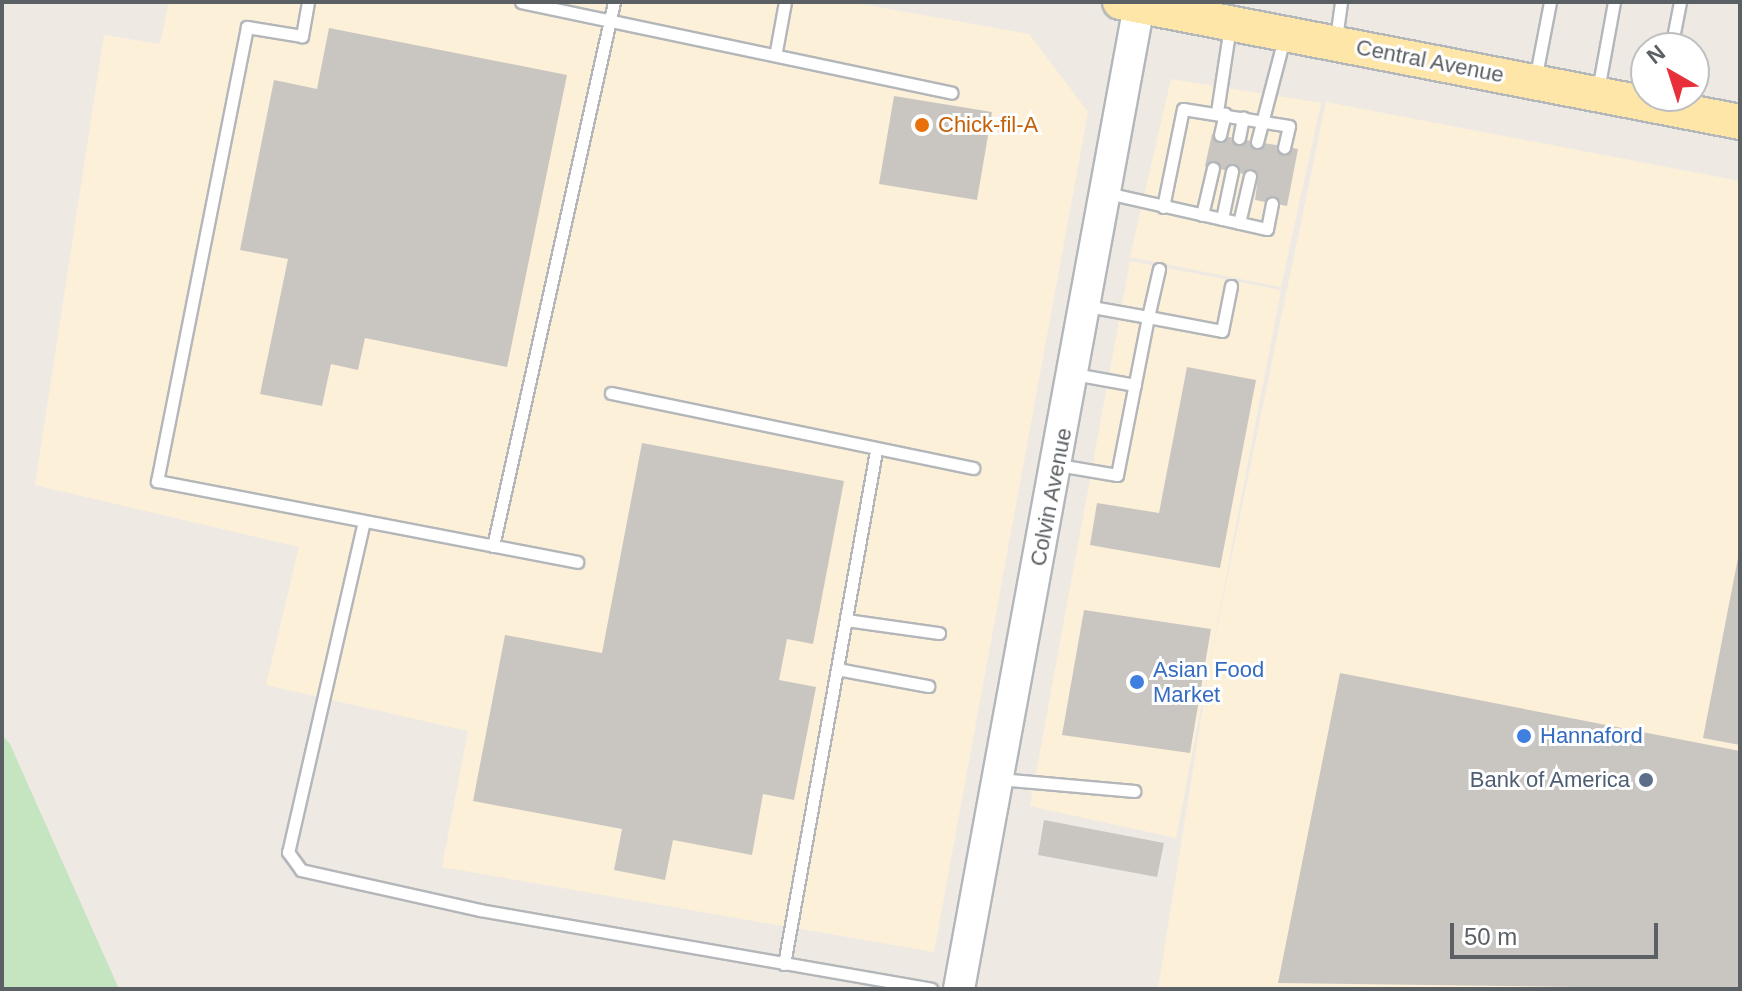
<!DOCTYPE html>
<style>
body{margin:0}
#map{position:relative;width:1742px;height:991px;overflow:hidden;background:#eeeae3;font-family:Helvetica,sans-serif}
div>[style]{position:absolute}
.commercial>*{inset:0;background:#fdf0d9}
.green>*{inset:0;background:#c5e5c0}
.building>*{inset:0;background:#c9c5c1}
.roads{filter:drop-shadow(2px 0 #b4b7ba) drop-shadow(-2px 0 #b4b7ba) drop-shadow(0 2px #b4b7ba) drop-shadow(0 -2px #b4b7ba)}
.lane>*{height:11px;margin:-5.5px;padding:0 5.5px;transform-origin:5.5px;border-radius:5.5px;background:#fff}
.secondary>*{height:30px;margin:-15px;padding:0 15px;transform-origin:15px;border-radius:15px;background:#fff}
.primary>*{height:34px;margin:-17px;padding:0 17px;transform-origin:17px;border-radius:17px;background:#fee5a8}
.dots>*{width:22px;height:22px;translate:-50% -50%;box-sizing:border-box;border:4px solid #fff;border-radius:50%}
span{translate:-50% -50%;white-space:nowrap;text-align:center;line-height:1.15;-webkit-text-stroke:6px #fff;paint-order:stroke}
.street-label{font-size:22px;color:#5b6064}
.food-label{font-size:22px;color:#c56008}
.left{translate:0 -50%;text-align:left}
.shop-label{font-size:22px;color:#366cbe}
.service-label{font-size:22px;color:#4e5e75}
.right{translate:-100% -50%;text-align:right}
.frame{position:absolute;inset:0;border:4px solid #5b6064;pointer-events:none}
.north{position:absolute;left:1630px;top:32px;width:80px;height:80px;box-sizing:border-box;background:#fff;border:2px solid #bdbfc1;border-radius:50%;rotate:321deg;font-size:22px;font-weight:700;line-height:32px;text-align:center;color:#5b6064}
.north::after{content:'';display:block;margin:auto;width:28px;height:36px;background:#e73039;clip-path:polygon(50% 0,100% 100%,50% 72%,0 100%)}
.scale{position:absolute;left:1450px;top:923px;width:208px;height:36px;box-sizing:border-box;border:4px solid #5b6064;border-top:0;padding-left:10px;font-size:24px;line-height:28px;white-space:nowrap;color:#5b6064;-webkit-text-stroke:6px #fff;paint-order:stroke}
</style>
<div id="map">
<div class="commercial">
<div style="clip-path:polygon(169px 2px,850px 2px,1029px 34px,1088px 112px,934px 952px,442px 867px,468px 731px,266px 685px,299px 547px,35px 485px,104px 35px,160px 44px)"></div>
<div style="clip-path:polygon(1171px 79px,1321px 103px,1281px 287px,1130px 257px)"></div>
<div style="clip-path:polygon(1326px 102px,1740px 181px,1740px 989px,1158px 989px,1211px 656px)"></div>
<div style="clip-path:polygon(1130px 261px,1281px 290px,1176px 838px,1030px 806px)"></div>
</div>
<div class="green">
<div style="clip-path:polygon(2px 735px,10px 744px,119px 989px,2px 989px)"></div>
</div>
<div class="building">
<div style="clip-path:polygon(329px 28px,567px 75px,507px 367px,365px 338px,358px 370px,331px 364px,322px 406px,260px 394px,288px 259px,240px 250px,274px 80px,317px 89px)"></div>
<div style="clip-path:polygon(894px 96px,992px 112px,977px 200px,879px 184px)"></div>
<div style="clip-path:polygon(1212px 134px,1298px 149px,1287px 206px,1255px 200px,1258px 177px,1205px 166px)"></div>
<div style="clip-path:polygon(1187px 367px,1256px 380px,1220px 568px,1090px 545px,1097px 503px,1159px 513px)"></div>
<div style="clip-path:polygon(642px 443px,844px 481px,813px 644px,787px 639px,779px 680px,816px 687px,794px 800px,763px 794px,752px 855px,673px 840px,665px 880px,614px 870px,622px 829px,473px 801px,505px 635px,602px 653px)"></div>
<div style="clip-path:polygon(1739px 553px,1740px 553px,1740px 745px,1703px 738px)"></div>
<div style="clip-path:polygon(1084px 610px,1211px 629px,1190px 753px,1062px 735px)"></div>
<div style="clip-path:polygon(1340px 673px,1740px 751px,1740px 989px,1278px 983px)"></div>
<div style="clip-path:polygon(1044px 820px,1164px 843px,1157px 877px,1038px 855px)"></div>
</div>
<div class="roads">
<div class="lane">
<div style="left:308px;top:2px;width:35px;rotate:100deg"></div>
<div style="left:302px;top:36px;width:56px;rotate:-170.7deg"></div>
<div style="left:247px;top:27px;width:463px;rotate:101.2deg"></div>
<div style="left:157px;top:481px;width:428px;rotate:10.9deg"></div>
<div style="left:521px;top:2px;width:440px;rotate:11.9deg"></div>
<div style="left:1336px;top:38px;width:36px;rotate:-82deg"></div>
<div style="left:1671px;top:48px;width:47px;rotate:-78.9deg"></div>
<div style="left:776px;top:51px;width:50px;rotate:-79.6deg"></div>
<div style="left:1535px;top:80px;width:79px;rotate:-79.1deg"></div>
<div style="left:1598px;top:90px;width:89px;rotate:-79.7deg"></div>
<div style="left:1217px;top:112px;width:87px;rotate:-81.4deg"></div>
<div style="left:1220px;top:135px;width:22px;rotate:-77deg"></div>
<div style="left:1239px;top:138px;width:21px;rotate:-79deg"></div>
<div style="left:1257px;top:142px;width:107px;rotate:-75.4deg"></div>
<div style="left:1107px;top:193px;width:164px;rotate:12.7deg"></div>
<div style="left:1267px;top:229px;width:26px;rotate:-79deg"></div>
<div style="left:1163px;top:207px;width:100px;rotate:-78.5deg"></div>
<div style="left:1183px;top:109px;width:107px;rotate:9.1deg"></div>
<div style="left:1289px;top:126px;width:22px;rotate:103deg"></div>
<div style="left:1202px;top:215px;width:48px;rotate:-76.8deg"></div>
<div style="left:1222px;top:219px;width:49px;rotate:-78.2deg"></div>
<div style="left:1239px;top:223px;width:48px;rotate:-76.8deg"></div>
<div style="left:1159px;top:269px;width:49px;rotate:102.9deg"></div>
<div style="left:1148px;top:317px;width:75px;rotate:10.7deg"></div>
<div style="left:1222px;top:331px;width:46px;rotate:-78.7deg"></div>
<div style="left:1074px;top:374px;width:62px;rotate:10.2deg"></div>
<div style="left:611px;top:393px;width:370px;rotate:11.7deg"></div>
<div style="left:1058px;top:465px;width:60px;rotate:9.6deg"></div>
<div style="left:1117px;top:475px;width:161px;rotate:-78.9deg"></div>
<div style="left:1148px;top:317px;width:63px;rotate:-169.9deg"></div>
<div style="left:364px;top:521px;width:340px;rotate:102.9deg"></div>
<div style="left:288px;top:852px;width:22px;rotate:54deg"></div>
<div style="left:301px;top:870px;width:183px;rotate:12.6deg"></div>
<div style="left:480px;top:910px;width:458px;rotate:9.9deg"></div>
<div style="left:493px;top:546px;width:557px;rotate:-77.46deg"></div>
<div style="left:846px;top:620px;width:94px;rotate:8deg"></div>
<div style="left:837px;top:669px;width:93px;rotate:10.6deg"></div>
<div style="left:999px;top:779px;width:136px;rotate:5.1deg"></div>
<div style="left:784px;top:964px;width:521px;rotate:-79.83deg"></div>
</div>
<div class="secondary">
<div style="left:959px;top:989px;width:1000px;rotate:-79.63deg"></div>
</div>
<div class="primary">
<div style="left:1120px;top:2px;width:632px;rotate:10.95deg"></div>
</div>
</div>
<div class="dots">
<div style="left:922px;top:125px;background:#e8710a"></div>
<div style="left:1137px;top:682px;background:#3f7fe0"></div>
<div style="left:1524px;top:736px;background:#3f7fe0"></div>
<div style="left:1646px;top:780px;background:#5c6f8a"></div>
</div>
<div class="street-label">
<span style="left:1430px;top:61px;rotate:11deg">Central Avenue</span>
<span style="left:1051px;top:497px;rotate:-79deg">Colvin Avenue</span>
</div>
<div class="food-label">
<span class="left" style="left:938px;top:125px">Chick-fil-A</span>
</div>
<div class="shop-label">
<span class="left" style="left:1153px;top:682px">Asian Food<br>Market</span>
<span class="left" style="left:1540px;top:736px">Hannaford</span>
</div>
<div class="service-label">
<span class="right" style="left:1630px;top:780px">Bank of America</span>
</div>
<div class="frame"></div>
<div class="north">N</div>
<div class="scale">50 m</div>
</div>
